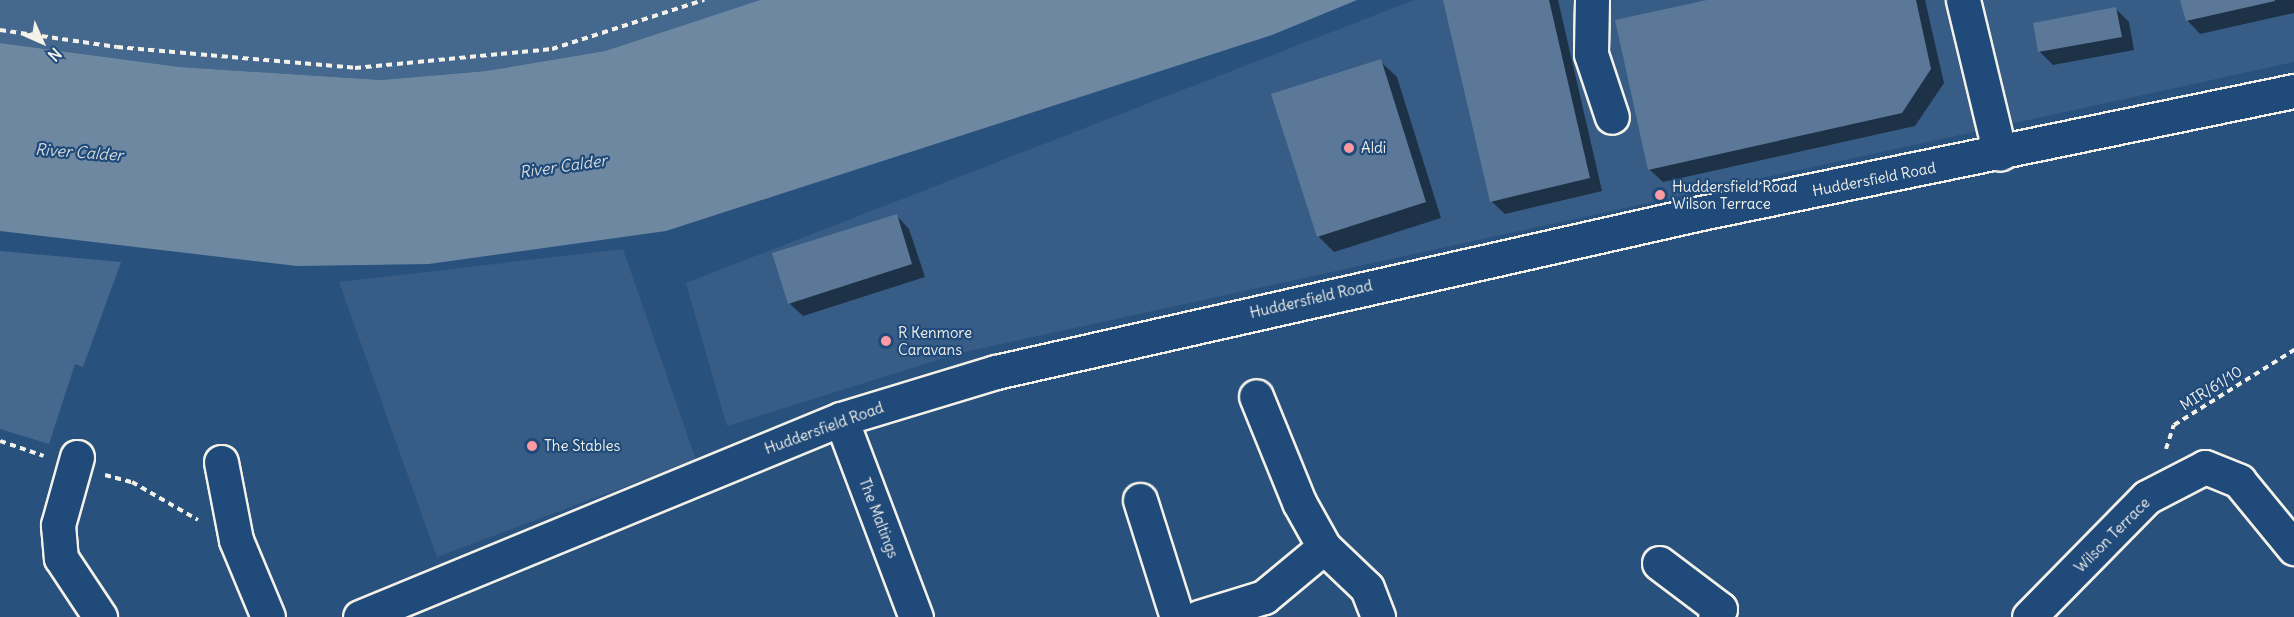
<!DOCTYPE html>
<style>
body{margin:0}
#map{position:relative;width:2294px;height:617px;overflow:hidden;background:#28517e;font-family:Delius,sans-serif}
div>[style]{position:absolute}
.built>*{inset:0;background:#375d86}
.green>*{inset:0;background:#45688e}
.water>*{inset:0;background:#6e88a2}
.shadow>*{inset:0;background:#0007}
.building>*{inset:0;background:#5b7899}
.path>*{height:4px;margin-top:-2px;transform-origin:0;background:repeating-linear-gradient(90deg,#f4f1e8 0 6px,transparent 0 10.5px)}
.roads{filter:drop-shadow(2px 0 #f4f1e8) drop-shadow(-2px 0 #f4f1e8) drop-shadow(0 2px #f4f1e8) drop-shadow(0 -2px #f4f1e8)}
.minor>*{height:33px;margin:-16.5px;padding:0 16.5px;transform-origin:16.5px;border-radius:16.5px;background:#1f4a7a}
.highway>*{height:33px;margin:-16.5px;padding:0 16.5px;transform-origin:16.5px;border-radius:16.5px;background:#1f4a7a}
.dots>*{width:16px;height:16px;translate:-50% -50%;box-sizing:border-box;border:3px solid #1f4a7a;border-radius:50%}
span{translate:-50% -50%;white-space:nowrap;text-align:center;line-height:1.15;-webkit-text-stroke:4.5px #1f4a7a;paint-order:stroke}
.poi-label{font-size:15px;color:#f4f1e8}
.left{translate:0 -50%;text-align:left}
.street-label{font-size:15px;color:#f4f1e8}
.water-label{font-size:16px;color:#d9dcda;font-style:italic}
.north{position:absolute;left:12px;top:12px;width:60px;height:60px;-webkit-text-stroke:4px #1f4a7a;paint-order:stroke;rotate:135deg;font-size:16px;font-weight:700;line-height:24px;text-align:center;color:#f4f1e8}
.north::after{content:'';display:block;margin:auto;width:21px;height:27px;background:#f4f1e8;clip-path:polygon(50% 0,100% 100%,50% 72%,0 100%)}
</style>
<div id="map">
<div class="built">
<div style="clip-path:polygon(1414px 0,2294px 0,2294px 62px,960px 353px,727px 426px,686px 283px)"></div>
<div style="clip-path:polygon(623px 249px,696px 460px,437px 557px,339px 282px)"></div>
</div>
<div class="green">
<div style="clip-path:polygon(0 0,760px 0,605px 51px,486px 71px,381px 80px,180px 67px,0 43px)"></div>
<div style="clip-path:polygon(0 251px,121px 262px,83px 367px,75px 364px,49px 444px,0 429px)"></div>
</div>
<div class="water">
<div style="clip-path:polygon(760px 0,1357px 0,1272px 35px,666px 231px,429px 264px,297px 266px,0 231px,0 43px,180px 67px,381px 80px,486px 71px,605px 51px)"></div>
</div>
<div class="shadow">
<div style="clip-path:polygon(1445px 0,1558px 0,1602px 191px,1505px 214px,1491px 201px)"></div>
<div style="clip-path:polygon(1714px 0,1925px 0,1944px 83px,1915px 126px,1663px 182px,1649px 169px)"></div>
<div style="clip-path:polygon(2182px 0,2294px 0,2294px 13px,2200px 34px,2187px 20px)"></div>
<div style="clip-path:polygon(2116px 9px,2129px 22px,2134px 50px,2053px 65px,2039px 51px)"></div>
<div style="clip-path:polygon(1380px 61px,1397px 77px,1441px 218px,1334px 252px,1318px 236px)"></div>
<div style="clip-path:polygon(896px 215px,909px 229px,925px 277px,803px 316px,789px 303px)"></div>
</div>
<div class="building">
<div style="clip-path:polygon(1443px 0,1549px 0,1590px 178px,1490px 202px)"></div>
<div style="clip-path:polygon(1707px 0,1916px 0,1931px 69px,1902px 113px,1648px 170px,1615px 20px)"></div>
<div style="clip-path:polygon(2180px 0,2275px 0,2275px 1px,2186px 21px)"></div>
<div style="clip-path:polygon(2116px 7px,2122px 37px,2038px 52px,2033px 23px)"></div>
<div style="clip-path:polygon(1381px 59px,1426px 202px,1317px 237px,1271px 94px)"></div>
<div style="clip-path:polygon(897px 214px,912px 264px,788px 304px,772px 253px)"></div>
</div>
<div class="path">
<div style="left:0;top:30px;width:118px;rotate:8.3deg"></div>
<div style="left:117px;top:47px;width:239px;rotate:5deg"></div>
<div style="left:355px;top:68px;width:198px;rotate:-5.5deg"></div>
<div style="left:552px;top:49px;width:160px;rotate:-17.9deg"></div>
<div style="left:0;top:441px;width:46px;rotate:18.8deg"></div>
<div style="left:2166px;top:449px;width:25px;rotate:-72deg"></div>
<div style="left:2174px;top:425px;width:142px;rotate:-32deg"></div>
<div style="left:105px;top:475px;width:28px;rotate:15deg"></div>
<div style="left:132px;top:482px;width:76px;rotate:29.9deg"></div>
</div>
<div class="roads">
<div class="minor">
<div style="left:1592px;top:0;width:54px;rotate:91.1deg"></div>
<div style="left:1591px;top:54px;width:66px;rotate:71.6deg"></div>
<div style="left:1963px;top:0;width:158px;rotate:76.5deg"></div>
<div style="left:841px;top:419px;width:212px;rotate:69.3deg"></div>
<div style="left:77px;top:457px;width:71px;rotate:105.6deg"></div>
<div style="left:58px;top:525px;width:33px;rotate:85deg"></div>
<div style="left:61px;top:558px;width:71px;rotate:56.5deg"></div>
<div style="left:221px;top:462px;width:79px;rotate:79.1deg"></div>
<div style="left:236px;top:540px;width:83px;rotate:67.4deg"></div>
<div style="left:1140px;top:500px;width:123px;rotate:72.5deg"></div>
<div style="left:1324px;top:547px;width:59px;rotate:43.6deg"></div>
<div style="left:1367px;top:588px;width:31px;rotate:69deg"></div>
<div style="left:1659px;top:563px;width:76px;rotate:37deg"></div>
<div style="left:1720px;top:609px;width:9px;rotate:122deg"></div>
<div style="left:1199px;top:617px;width:68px;rotate:-17.1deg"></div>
<div style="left:1264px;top:597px;width:78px;rotate:-39.8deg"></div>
<div style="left:1324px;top:547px;width:51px;rotate:-119.1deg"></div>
<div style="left:1299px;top:502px;width:114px;rotate:-112.1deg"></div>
<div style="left:2029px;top:617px;width:168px;rotate:-45.5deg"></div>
<div style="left:2147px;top:497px;width:65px;rotate:-27.3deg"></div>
<div style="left:2205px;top:467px;width:37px;rotate:22deg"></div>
<div style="left:2239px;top:481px;width:87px;rotate:50.6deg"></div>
</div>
<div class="highway">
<div style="left:360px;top:617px;width:520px;rotate:-22.37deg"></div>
<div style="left:841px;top:419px;width:162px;rotate:-16.9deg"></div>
<div style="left:996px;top:372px;width:723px;rotate:-12.71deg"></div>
<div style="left:1701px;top:213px;width:605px;rotate:-11.63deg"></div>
</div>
</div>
<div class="dots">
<div style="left:1349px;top:148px;background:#ff9aa2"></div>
<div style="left:1660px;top:195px;background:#ff9aa2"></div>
<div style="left:886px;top:341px;background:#ff9aa2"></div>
<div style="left:532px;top:446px;background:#ff9aa2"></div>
</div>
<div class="poi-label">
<span class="left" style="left:1361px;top:148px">Aldi</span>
<span class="left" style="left:1672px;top:195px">Huddersfield Road<br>Wilson Terrace</span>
<span class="left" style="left:898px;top:341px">R Kenmore<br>Caravans</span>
<span class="left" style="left:544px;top:446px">The Stables</span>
</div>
<div class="street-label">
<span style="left:1874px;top:179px;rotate:-11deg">Huddersfield Road</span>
<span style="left:1311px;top:299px;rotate:-13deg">Huddersfield Road</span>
<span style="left:2211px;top:388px;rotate:-32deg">MIR/61/10</span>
<span style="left:824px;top:428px;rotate:-20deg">Huddersfield Road</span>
<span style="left:879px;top:518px;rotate:69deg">The Maltings</span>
<span style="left:2112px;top:535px;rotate:-45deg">Wilson Terrace</span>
</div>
<div class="water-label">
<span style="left:79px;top:152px;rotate:4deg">River Calder</span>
<span style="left:563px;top:166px;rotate:-8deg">River Calder</span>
</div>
<div class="north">N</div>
</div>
